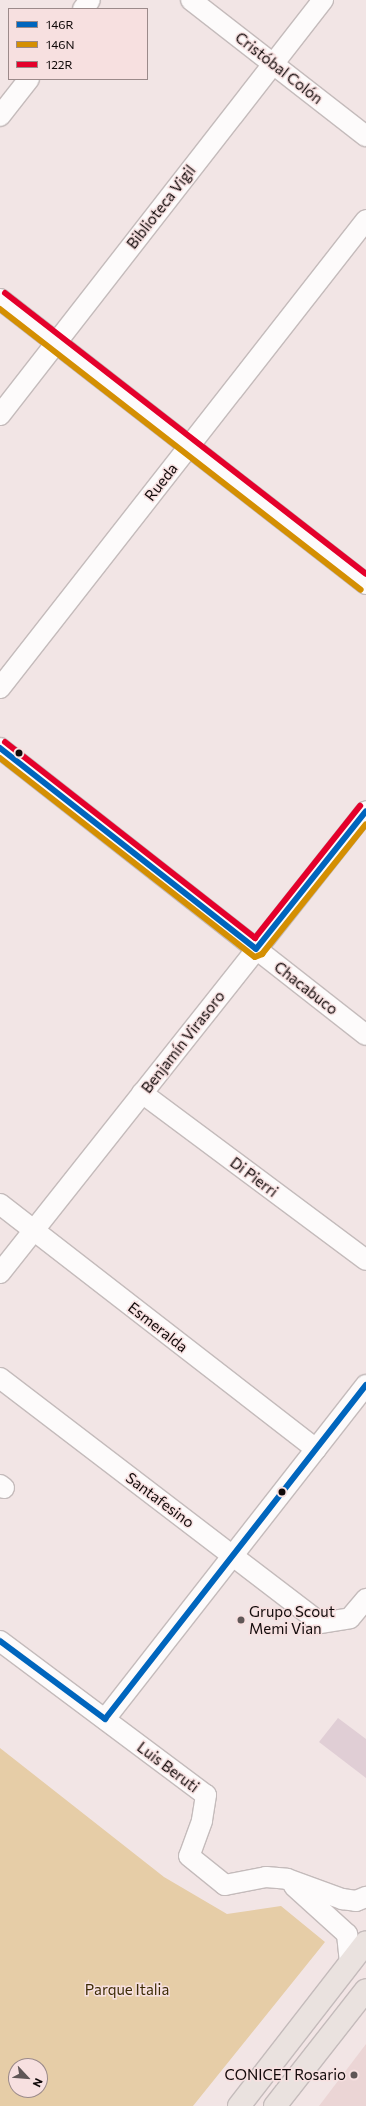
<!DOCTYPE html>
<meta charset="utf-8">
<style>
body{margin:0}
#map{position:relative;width:366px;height:2106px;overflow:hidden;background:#f2e5e5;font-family:Commissioner,sans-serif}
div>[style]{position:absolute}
.built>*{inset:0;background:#ebd5d5}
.green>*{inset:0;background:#e6cda7}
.building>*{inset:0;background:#e0ced5}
.roads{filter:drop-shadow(1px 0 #c4bbbb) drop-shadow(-1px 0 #c4bbbb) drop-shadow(0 1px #c4bbbb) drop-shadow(0 -1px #c4bbbb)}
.minor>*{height:20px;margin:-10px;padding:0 10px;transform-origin:10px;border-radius:10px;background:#fdfbfb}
.primary>*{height:22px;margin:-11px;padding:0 11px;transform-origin:11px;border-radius:11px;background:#eae2df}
.bus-1>*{height:6px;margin:-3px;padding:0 3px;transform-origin:3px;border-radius:3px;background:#0065bd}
.bus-2>*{height:6px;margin:-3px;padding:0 3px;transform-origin:3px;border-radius:3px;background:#d48f02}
.bus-3>*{height:6px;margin:-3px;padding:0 3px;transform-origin:3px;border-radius:3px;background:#e4002b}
.dots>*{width:11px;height:11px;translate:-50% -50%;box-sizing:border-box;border:2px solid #f7e0e0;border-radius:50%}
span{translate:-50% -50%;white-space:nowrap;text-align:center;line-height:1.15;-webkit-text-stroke:3px #f7e0e0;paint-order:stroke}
.street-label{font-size:15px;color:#110a0a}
.poi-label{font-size:15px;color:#110a0a}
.left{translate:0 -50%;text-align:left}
.right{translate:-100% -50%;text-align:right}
.park-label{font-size:15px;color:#3d2c05}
.legend{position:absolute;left:8px;top:8px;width:140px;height:72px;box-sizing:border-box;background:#f7e0e0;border:1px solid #9b8a8a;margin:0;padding:5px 7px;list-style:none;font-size:12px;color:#110a0a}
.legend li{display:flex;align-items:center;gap:8px;height:20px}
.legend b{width:20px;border:1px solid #9b8a8a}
.north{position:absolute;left:8px;top:2058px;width:40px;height:40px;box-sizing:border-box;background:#f7e0e0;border:1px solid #9b8a8a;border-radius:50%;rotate:116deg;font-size:11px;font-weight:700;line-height:16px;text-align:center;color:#110a0a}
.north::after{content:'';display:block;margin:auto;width:14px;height:18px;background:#605757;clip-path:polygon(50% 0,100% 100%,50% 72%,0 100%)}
</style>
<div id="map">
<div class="built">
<div style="clip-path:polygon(366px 2044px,366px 2106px,319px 2106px)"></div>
</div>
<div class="green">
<div style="clip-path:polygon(evenodd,0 1748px,164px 1877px,227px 1914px,281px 1906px,325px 1942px,193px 2106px,0 2106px,0 1748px,16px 2066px,40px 2066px,40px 2090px,16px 2090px,16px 2066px)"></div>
</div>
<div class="building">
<div style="clip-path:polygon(338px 1718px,366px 1739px,366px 1778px,319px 1742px)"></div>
</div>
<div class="roads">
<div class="minor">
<div style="left:191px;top:0;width:222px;rotate:37.9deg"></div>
<div style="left:83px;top:9px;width:11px;rotate:-52deg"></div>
<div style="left:0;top:116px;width:47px;rotate:-51.9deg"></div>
<div style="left:0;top:299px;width:464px;rotate:37.9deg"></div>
<div style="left:0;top:415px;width:526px;rotate:-52.11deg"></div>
<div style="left:0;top:688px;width:594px;rotate:-51.97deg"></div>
<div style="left:0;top:748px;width:465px;rotate:38.1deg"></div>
<div style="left:142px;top:1093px;width:279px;rotate:36.7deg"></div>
<div style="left:0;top:1204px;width:400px;rotate:37.8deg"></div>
<div style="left:0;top:1273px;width:589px;rotate:-51.61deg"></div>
<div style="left:0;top:1378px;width:403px;rotate:37.4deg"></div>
<div style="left:320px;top:1623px;width:30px;rotate:-9deg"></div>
<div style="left:350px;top:1618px;width:25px;rotate:-50deg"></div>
<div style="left:0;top:1485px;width:5px;rotate:37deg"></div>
<div style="left:0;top:1641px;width:257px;rotate:36.8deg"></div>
<div style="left:206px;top:1795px;width:26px;rotate:99deg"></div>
<div style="left:202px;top:1821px;width:37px;rotate:110deg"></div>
<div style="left:189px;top:1856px;width:46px;rotate:38.9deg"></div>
<div style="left:225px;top:1885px;width:42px;rotate:-11deg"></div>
<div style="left:266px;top:1877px;width:21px;rotate:5deg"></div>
<div style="left:287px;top:1879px;width:59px;rotate:20deg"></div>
<div style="left:342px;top:1899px;width:14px;rotate:8deg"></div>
<div style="left:356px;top:1901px;width:11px;rotate:-22deg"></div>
<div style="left:105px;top:1719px;width:424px;rotate:-52deg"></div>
<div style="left:294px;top:1886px;width:72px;rotate:42.2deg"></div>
<div style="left:347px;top:1934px;width:28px;rotate:84deg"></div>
</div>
<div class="primary">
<div style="left:239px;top:2106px;width:207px;rotate:-52.2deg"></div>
<div style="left:275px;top:2106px;width:147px;rotate:-51.9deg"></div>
</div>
</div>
<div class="bus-1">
<div style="left:0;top:748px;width:325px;rotate:38.1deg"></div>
<div style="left:256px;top:949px;width:176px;rotate:-51.4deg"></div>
<div style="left:0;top:1641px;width:131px;rotate:36.6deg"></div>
<div style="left:105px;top:1719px;width:424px;rotate:-52deg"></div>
</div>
<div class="bus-2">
<div style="left:0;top:309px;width:457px;rotate:37.9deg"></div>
<div style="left:0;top:758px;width:323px;rotate:38deg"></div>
<div style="left:255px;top:957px;width:8px;rotate:-23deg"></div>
<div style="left:262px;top:954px;width:166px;rotate:-51.3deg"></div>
</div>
<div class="bus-3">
<div style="left:5px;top:293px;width:457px;rotate:37.9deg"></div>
<div style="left:5px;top:742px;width:318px;rotate:38.1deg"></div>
<div style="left:255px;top:938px;width:169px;rotate:-51.5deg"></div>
</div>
<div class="dots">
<div style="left:19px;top:753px;background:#110a0a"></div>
<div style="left:282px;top:1492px;background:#110a0a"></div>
<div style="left:241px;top:1620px;background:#605757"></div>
<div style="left:354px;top:2075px;background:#605757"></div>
</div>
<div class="street-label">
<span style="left:279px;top:68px;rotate:38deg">Cristóbal Colón</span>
<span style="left:161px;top:207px;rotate:-52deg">Biblioteca Vigil</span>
<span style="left:161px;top:482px;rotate:-52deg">Rueda</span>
<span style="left:306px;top:988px;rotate:38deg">Chacabuco</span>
<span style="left:183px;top:1042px;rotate:-52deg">Benjamín Virasoro</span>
<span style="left:254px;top:1177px;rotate:37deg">Di Pierri</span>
<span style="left:158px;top:1327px;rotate:38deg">Esmeralda</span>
<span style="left:160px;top:1500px;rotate:37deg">Santafesino</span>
<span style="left:168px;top:1767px;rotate:37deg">Luis Beruti</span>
</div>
<div class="poi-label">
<span class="left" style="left:249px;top:1620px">Grupo Scout<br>Memi Vian</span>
<span class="right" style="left:346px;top:2075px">CONICET Rosario</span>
</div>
<div class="park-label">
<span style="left:127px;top:1990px">Parque Italia</span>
</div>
<ul class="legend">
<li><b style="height:5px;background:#0065bd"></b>146R</li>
<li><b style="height:5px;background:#d48f02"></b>146N</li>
<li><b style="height:5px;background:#e4002b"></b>122R</li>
</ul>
<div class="north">N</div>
</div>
